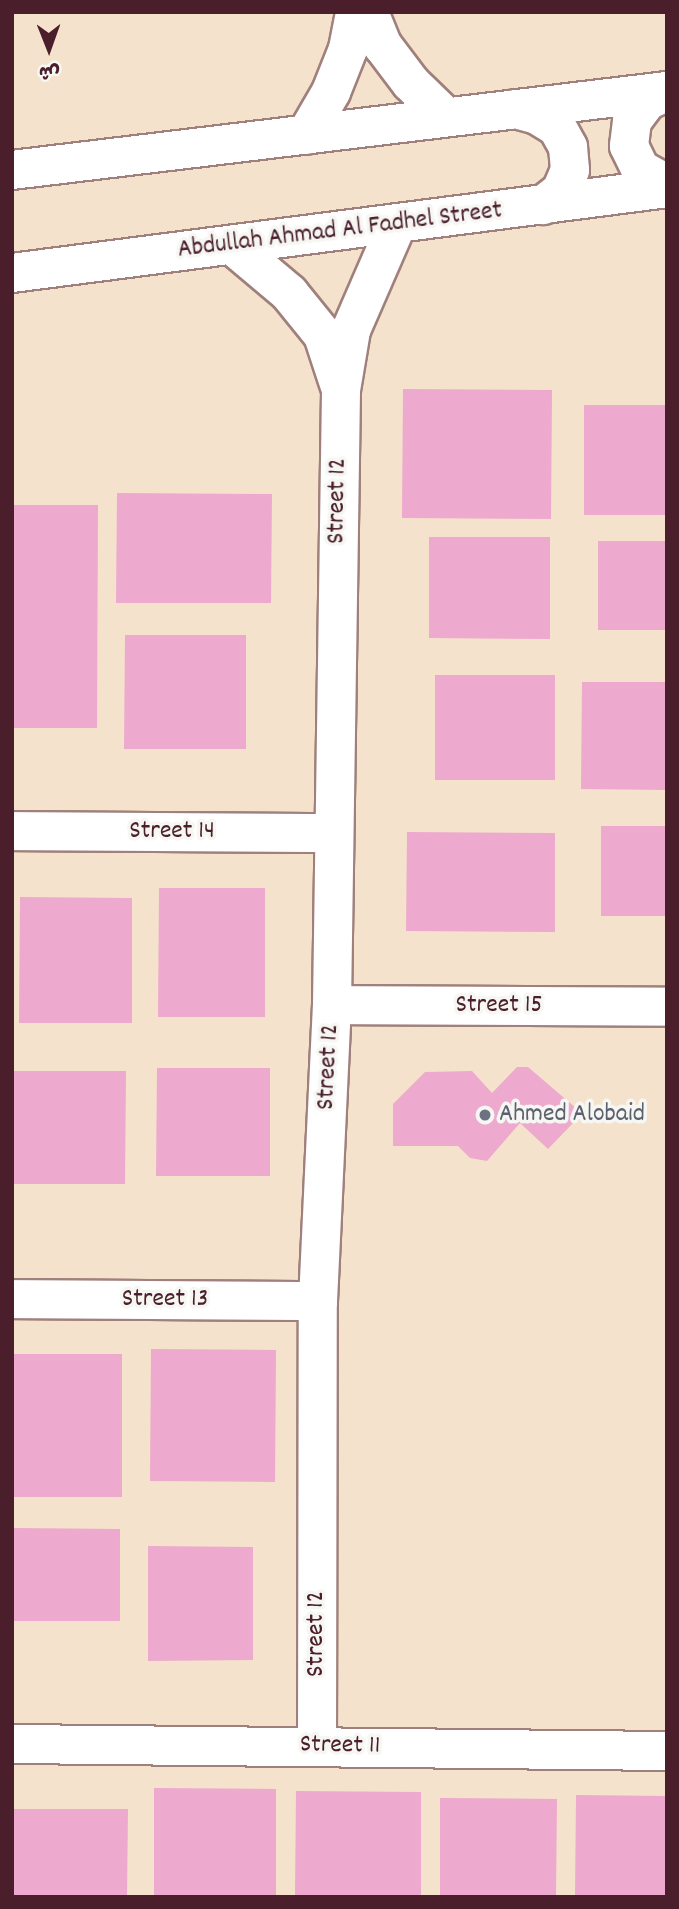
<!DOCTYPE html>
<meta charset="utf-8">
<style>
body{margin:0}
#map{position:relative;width:679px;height:1909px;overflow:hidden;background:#f5e2cc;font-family:Dekko,"Playpen Sans Arabic",sans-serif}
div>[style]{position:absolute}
.building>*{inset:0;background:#eea9ce}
.roads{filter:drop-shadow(2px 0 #a0807c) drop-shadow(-2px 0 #a0807c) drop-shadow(0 2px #a0807c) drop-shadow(0 -2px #a0807c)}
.minor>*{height:38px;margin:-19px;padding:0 19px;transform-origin:19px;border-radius:19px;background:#fff}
.dots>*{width:19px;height:19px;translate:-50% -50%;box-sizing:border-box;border:4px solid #f6f6f2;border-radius:50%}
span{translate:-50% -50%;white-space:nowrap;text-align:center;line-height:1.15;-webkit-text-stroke:7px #f6f6f2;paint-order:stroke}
.street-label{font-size:26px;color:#4a1f2b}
.worship-label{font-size:26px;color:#5b616d}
.left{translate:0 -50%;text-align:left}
.frame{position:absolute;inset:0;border:14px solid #4a1f2b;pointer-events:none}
.north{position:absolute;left:14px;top:14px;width:70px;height:70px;-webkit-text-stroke:5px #f6f6f2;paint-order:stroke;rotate:179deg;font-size:19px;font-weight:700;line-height:28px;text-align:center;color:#4a1f2b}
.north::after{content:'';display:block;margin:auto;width:24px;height:32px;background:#4a1f2b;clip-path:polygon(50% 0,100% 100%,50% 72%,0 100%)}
</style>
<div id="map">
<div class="building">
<div style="clip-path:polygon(403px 389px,552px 390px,551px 519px,402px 518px)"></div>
<div style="clip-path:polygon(584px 405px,667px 405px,667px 515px,584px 515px)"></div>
<div style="clip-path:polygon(117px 493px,272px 494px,271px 603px,116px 603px)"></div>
<div style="clip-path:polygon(12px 505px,98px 505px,97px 728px,12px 728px)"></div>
<div style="clip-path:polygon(429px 537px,550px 537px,550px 639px,429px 638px)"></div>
<div style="clip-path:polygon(598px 541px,667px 541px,667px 630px,598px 630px)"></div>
<div style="clip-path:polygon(125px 635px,246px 635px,246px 749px,124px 749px)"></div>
<div style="clip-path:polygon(435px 675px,555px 675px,555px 780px,435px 780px)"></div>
<div style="clip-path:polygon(582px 682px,667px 682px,667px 790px,581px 789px)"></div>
<div style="clip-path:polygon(601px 826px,667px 826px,667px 916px,601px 916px)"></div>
<div style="clip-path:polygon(407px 832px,555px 833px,555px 932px,406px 931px)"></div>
<div style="clip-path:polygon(159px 888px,265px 888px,265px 1017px,158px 1017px)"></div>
<div style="clip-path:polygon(20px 897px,132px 898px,132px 1023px,19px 1023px)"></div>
<div style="clip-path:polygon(517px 1067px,528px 1067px,577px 1109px,576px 1120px,548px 1149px,520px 1123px,487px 1161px,470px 1158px,458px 1146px,393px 1146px,393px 1104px,425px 1072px,472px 1071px,492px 1093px)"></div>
<div style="clip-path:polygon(157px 1068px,270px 1068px,270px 1176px,156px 1176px)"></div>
<div style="clip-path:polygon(12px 1071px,126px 1071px,125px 1184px,12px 1184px)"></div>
<div style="clip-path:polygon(151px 1349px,276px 1350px,275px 1482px,150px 1481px)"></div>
<div style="clip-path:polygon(12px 1354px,122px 1354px,122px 1497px,12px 1497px)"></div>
<div style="clip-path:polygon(14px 1528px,120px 1529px,120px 1621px,14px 1621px)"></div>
<div style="clip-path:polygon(148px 1546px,253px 1547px,253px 1660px,148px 1661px)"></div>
<div style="clip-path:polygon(154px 1788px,276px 1789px,276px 1897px,154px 1897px)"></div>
<div style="clip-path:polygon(296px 1791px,421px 1792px,421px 1897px,295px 1897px)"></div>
<div style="clip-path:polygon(576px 1795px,667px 1796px,667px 1897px,575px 1897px)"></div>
<div style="clip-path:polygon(440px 1798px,557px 1799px,556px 1897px,440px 1897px)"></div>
<div style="clip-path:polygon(12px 1809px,128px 1809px,127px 1897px,12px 1897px)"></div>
</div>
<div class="roads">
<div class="minor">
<div style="left:369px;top:12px;width:37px;rotate:68deg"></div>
<div style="left:383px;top:46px;width:46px;rotate:52.9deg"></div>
<div style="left:411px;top:83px;width:49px;rotate:44.2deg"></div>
<div style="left:667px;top:92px;width:22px;rotate:156deg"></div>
<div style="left:647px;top:101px;width:25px;rotate:127deg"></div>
<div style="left:632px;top:121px;width:25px;rotate:97deg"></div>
<div style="left:629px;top:146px;width:25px;rotate:64deg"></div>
<div style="left:640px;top:169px;width:31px;rotate:29deg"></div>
<div style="left:515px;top:109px;width:23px;rotate:15deg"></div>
<div style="left:537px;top:115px;width:23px;rotate:31deg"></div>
<div style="left:557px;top:127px;width:23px;rotate:61deg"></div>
<div style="left:568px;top:147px;width:23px;rotate:85deg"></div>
<div style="left:570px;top:170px;width:23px;rotate:113deg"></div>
<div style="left:561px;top:191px;width:23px;rotate:142deg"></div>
<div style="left:306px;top:135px;width:50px;rotate:-59.8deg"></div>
<div style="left:331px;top:92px;width:46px;rotate:-68.4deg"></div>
<div style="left:348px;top:49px;width:38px;rotate:-79deg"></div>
<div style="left:12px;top:170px;width:660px;rotate:-6.88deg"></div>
<div style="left:232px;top:245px;width:75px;rotate:40.1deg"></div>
<div style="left:289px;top:293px;width:54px;rotate:51deg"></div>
<div style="left:323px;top:335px;width:52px;rotate:71.9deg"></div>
<div style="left:12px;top:273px;width:660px;rotate:-7.39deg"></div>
<div style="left:12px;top:831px;width:319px;rotate:0.4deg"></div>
<div style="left:332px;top:1005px;width:335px;rotate:0.3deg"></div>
<div style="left:12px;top:1299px;width:306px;rotate:0.4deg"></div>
<div style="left:12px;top:1744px;width:655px;rotate:0.61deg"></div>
<div style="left:317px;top:1745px;width:444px;rotate:-89.9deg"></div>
<div style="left:318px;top:1301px;width:296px;rotate:-87.3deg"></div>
<div style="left:332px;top:1005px;width:615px;rotate:-89.16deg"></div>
<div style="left:341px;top:390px;width:61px;rotate:-80.5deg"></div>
<div style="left:351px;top:330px;width:116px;rotate:-66.5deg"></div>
</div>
</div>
<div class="dots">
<div style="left:485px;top:1115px;background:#6b7280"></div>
</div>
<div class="street-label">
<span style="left:340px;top:231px;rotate:-7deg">Abdullah Ahmad Al Fadhel Street</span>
<span style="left:338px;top:501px;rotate:-89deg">Street 12</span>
<span style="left:172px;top:832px">Street 14</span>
<span style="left:499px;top:1006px">Street 15</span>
<span style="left:329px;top:1067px;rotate:-87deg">Street 12</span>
<span style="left:165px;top:1300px">Street 13</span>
<span style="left:317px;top:1634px;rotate:-90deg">Street 12</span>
<span style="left:340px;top:1746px;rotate:1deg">Street 11</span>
</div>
<div class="worship-label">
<span class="left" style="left:499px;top:1115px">Ahmed Alobaid</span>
</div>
<div class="frame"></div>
<div class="north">ش</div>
</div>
